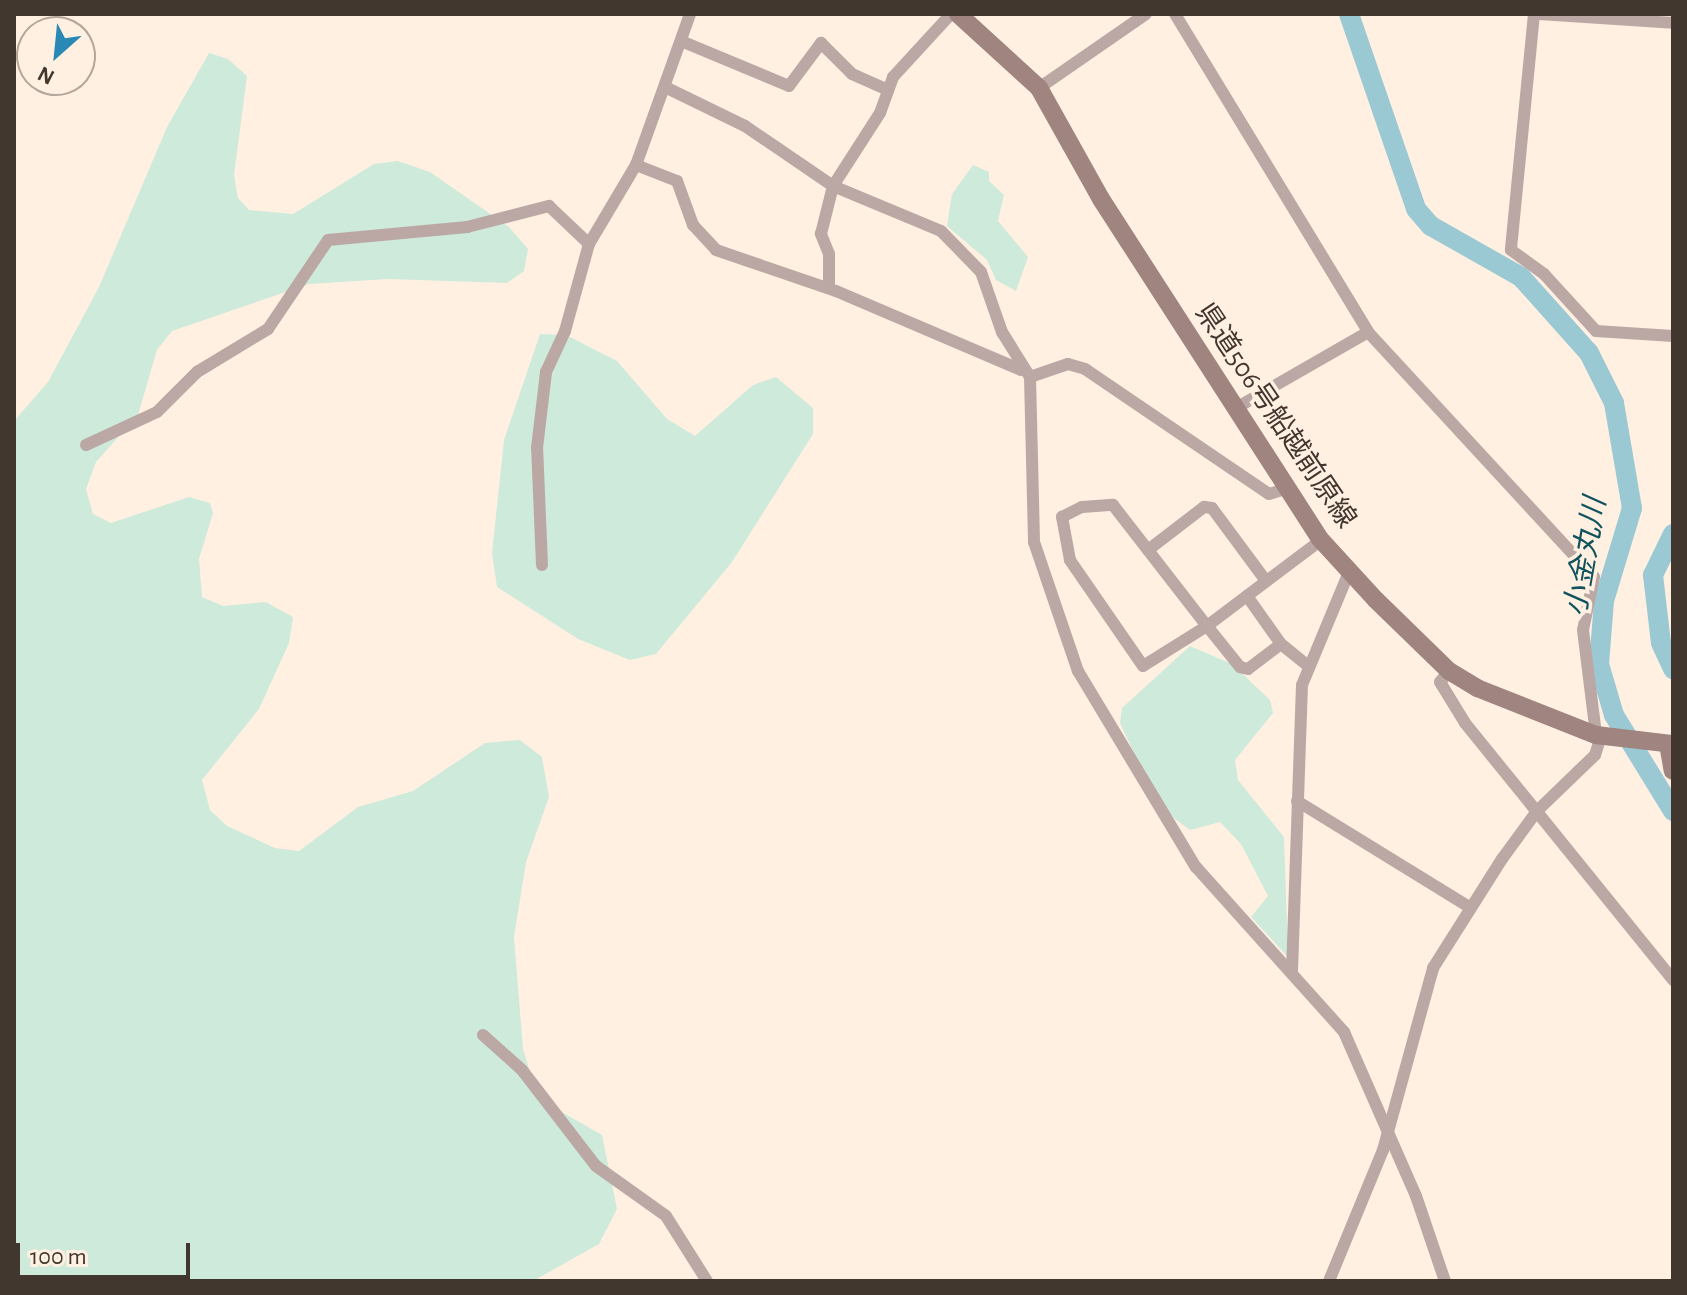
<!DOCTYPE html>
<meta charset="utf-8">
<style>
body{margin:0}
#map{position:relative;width:1687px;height:1295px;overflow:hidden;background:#fff0e2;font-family:"Alegreya Sans","Noto Sans JP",sans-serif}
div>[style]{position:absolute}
.green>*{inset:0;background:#ceeadb}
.river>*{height:20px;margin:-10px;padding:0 10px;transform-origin:10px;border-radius:10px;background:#9bc9d3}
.street>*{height:12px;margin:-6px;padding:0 6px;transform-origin:6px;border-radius:6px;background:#bba8a5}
.secondary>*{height:18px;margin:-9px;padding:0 9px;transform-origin:9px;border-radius:9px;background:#9f8480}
span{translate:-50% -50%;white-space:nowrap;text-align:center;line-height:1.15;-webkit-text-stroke:7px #fff0e2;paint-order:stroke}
.street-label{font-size:28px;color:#41372f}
.water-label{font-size:30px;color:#10525d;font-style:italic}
.frame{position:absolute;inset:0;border:16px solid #41372f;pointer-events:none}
.north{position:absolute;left:16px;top:16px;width:80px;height:80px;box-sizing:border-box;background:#fff0e2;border:2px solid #b3a69a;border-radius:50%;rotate:207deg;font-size:22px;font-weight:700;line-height:32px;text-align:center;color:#41372f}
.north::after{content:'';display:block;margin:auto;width:28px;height:36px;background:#2989b4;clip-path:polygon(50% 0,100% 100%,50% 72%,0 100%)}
.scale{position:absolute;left:16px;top:1243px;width:174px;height:36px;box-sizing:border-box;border:4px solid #41372f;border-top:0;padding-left:10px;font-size:24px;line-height:28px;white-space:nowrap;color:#41372f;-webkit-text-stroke:6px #fff0e2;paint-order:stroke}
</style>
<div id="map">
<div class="green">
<div style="clip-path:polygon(209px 53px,228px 59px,247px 76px,234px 175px,238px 198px,249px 210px,293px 214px,374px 164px,398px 161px,430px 172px,509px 227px,528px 249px,524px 271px,507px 283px,388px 279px,309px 284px,172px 331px,157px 350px,138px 415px,96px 462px,86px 489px,93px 514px,111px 523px,189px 497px,210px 503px,213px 513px,199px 559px,202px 597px,223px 606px,266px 602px,293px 617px,289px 643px,259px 709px,202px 780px,210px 810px,227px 826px,275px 848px,299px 851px,358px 807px,413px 791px,485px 743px,520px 740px,542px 757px,549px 797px,526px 862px,514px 937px,523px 1049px,531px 1075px,560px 1111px,602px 1135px,617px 1209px,599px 1244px,533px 1281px,14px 1281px,14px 421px,48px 382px,99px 287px,167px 127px)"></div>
<div style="clip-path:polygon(973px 165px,989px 172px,989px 181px,1004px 195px,998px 221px,1028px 257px,1016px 291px,996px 280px,987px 260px,947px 226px,952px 194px)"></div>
<div style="clip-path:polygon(540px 334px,566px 335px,617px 361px,667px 419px,695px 436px,753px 385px,776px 377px,813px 408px,813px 434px,732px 562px,656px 654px,630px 660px,578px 639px,497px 587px,492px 553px,504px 440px)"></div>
<div style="clip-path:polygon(1190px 646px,1232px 664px,1270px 700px,1273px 713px,1235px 760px,1238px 780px,1284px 837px,1288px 957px,1251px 917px,1268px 896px,1241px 844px,1220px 822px,1190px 830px,1175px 819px,1152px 791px,1120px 723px,1122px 708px)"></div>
</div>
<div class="river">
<div style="left:1349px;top:14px;width:206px;rotate:71deg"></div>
<div style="left:1416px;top:209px;width:23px;rotate:49deg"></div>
<div style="left:1431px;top:226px;width:103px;rotate:29.5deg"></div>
<div style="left:1521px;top:277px;width:102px;rotate:48.2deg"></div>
<div style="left:1589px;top:353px;width:56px;rotate:63.4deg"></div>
<div style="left:1614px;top:403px;width:107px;rotate:80.3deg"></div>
<div style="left:1632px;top:508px;width:97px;rotate:106.8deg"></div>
<div style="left:1604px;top:601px;width:63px;rotate:94.5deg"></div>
<div style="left:1599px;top:664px;width:53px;rotate:73.6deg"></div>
<div style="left:1614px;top:715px;width:113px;rotate:58.4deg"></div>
<div style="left:1673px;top:534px;width:46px;rotate:116deg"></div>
<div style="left:1653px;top:575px;width:68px;rotate:83.3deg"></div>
<div style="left:1661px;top:643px;width:29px;rotate:65deg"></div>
</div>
<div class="street">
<div style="left:1175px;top:14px;width:372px;rotate:58.7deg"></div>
<div style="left:1368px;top:332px;width:333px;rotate:47.3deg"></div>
<div style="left:1594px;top:577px;width:54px;rotate:101.7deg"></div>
<div style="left:1583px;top:630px;width:106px;rotate:82.9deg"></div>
<div style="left:1534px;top:14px;width:237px;rotate:95.6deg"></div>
<div style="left:1511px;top:250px;width:41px;rotate:36deg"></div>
<div style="left:1544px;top:274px;width:77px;rotate:47.6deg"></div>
<div style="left:1596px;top:331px;width:77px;rotate:3.7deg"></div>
<div style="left:1539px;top:14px;width:134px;rotate:3.8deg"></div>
<div style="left:681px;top:41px;width:117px;rotate:22.6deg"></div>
<div style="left:789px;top:86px;width:54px;rotate:-53.3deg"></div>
<div style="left:821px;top:43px;width:44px;rotate:45deg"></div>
<div style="left:852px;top:74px;width:37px;rotate:24deg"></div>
<div style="left:665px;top:87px;width:89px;rotate:26deg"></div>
<div style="left:745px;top:126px;width:107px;rotate:34.3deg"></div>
<div style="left:833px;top:186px;width:117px;rotate:22.6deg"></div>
<div style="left:941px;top:231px;width:57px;rotate:45.7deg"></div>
<div style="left:981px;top:272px;width:64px;rotate:70.7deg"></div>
<div style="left:1002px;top:332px;width:53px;rotate:58.1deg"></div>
<div style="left:1030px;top:377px;width:165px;rotate:88.6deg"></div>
<div style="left:1034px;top:542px;width:136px;rotate:71.2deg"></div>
<div style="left:1078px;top:671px;width:229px;rotate:59deg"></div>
<div style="left:1196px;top:867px;width:222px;rotate:48.1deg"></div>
<div style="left:1344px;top:1032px;width:179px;rotate:66.3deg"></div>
<div style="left:1416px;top:1196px;width:90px;rotate:71.2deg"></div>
<div style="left:1039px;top:88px;width:130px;rotate:-34.7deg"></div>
<div style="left:636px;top:165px;width:44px;rotate:21.3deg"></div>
<div style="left:677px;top:181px;width:47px;rotate:70deg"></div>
<div style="left:693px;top:225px;width:34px;rotate:47deg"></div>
<div style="left:716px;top:250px;width:127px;rotate:18.9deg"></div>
<div style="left:836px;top:291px;width:201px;rotate:23.1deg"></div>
<div style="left:829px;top:288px;width:34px;rotate:-90deg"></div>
<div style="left:829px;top:254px;width:22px;rotate:-112deg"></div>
<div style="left:821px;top:234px;width:49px;rotate:-76deg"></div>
<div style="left:833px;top:186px;width:87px;rotate:-57.2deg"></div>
<div style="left:880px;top:113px;width:38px;rotate:-70deg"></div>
<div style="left:893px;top:77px;width:86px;rotate:-47.4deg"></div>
<div style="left:1030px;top:377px;width:40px;rotate:-18.9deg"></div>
<div style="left:1068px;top:364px;width:18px;rotate:16deg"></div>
<div style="left:1085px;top:369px;width:222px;rotate:34.2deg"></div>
<div style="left:1269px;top:494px;width:21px;rotate:-17deg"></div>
<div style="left:1236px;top:408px;width:152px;rotate:-29.9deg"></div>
<div style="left:86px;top:445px;width:78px;rotate:-24.9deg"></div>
<div style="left:157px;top:412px;width:57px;rotate:-45deg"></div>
<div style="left:197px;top:372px;width:83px;rotate:-31.2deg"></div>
<div style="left:268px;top:329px;width:107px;rotate:-56deg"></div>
<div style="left:328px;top:240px;width:140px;rotate:-5.3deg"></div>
<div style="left:467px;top:227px;width:85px;rotate:-14.4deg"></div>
<div style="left:549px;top:206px;width:55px;rotate:43.5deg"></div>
<div style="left:1113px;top:505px;width:153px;rotate:52.2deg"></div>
<div style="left:1207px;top:626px;width:75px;rotate:148deg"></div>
<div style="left:1143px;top:666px;width:129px;rotate:-124.6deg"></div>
<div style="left:1070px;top:560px;width:44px;rotate:-100.5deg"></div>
<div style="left:1062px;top:517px;width:22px;rotate:-27deg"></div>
<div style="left:1082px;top:507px;width:31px;rotate:-4deg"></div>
<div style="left:1148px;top:550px;width:71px;rotate:-37.5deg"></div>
<div style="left:1204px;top:507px;width:8px;rotate:7deg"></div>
<div style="left:1212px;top:508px;width:91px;rotate:53.5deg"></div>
<div style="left:542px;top:565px;width:117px;rotate:-92.4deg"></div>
<div style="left:537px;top:448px;width:77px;rotate:-83.2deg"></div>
<div style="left:546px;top:372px;width:45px;rotate:-65.1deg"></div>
<div style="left:565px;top:331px;width:90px;rotate:-74.6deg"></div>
<div style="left:589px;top:244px;width:92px;rotate:-59.3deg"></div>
<div style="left:636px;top:165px;width:160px;rotate:-70.3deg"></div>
<div style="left:1247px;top:596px;width:59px;rotate:54.7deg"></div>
<div style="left:1281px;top:644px;width:36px;rotate:39deg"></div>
<div style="left:1281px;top:644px;width:41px;rotate:142.9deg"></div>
<div style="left:1248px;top:669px;width:8px;rotate:-166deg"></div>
<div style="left:1240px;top:667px;width:53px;rotate:-128.8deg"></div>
<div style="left:1207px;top:626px;width:143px;rotate:-37deg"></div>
<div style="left:1449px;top:671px;width:14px;rotate:129deg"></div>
<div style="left:1440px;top:682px;width:48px;rotate:58.6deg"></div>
<div style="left:1465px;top:723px;width:331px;rotate:51deg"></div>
<div style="left:1297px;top:801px;width:202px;rotate:31.6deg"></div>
<div style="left:1292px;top:971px;width:286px;rotate:-88deg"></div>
<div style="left:1302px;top:685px;width:122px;rotate:-67.4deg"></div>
<div style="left:483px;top:1035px;width:52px;rotate:41.9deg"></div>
<div style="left:522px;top:1070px;width:121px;rotate:52.4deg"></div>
<div style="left:596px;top:1166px;width:86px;rotate:35.5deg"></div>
<div style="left:666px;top:1216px;width:77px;rotate:57.8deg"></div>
<div style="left:1329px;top:1281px;width:142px;rotate:-67.6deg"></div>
<div style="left:1383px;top:1150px;width:189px;rotate:-74.6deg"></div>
<div style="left:1433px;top:968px;width:129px;rotate:-57.7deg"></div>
<div style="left:1502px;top:859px;width:59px;rotate:-53.9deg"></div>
<div style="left:1537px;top:811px;width:81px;rotate:-44deg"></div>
<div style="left:1595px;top:755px;width:20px;rotate:-72deg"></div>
</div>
<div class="secondary">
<div style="left:958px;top:14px;width:110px;rotate:42.4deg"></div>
<div style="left:1039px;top:88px;width:127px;rotate:60.8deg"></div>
<div style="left:1101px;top:199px;width:406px;rotate:57.2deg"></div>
<div style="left:1321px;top:540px;width:81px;rotate:47.5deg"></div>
<div style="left:1376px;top:600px;width:102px;rotate:44.2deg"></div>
<div style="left:1449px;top:671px;width:33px;rotate:31deg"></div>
<div style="left:1477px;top:688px;width:128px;rotate:21.6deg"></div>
<div style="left:1596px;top:735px;width:78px;rotate:6.7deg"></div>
<div style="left:1668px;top:744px;width:27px;rotate:80deg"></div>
</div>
<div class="street-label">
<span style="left:1275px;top:416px;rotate:56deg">県道506号船越前原線</span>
</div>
<div class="water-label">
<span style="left:1586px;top:557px;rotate:-80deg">小金丸川</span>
</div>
<div class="frame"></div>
<div class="north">N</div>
<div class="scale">100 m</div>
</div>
